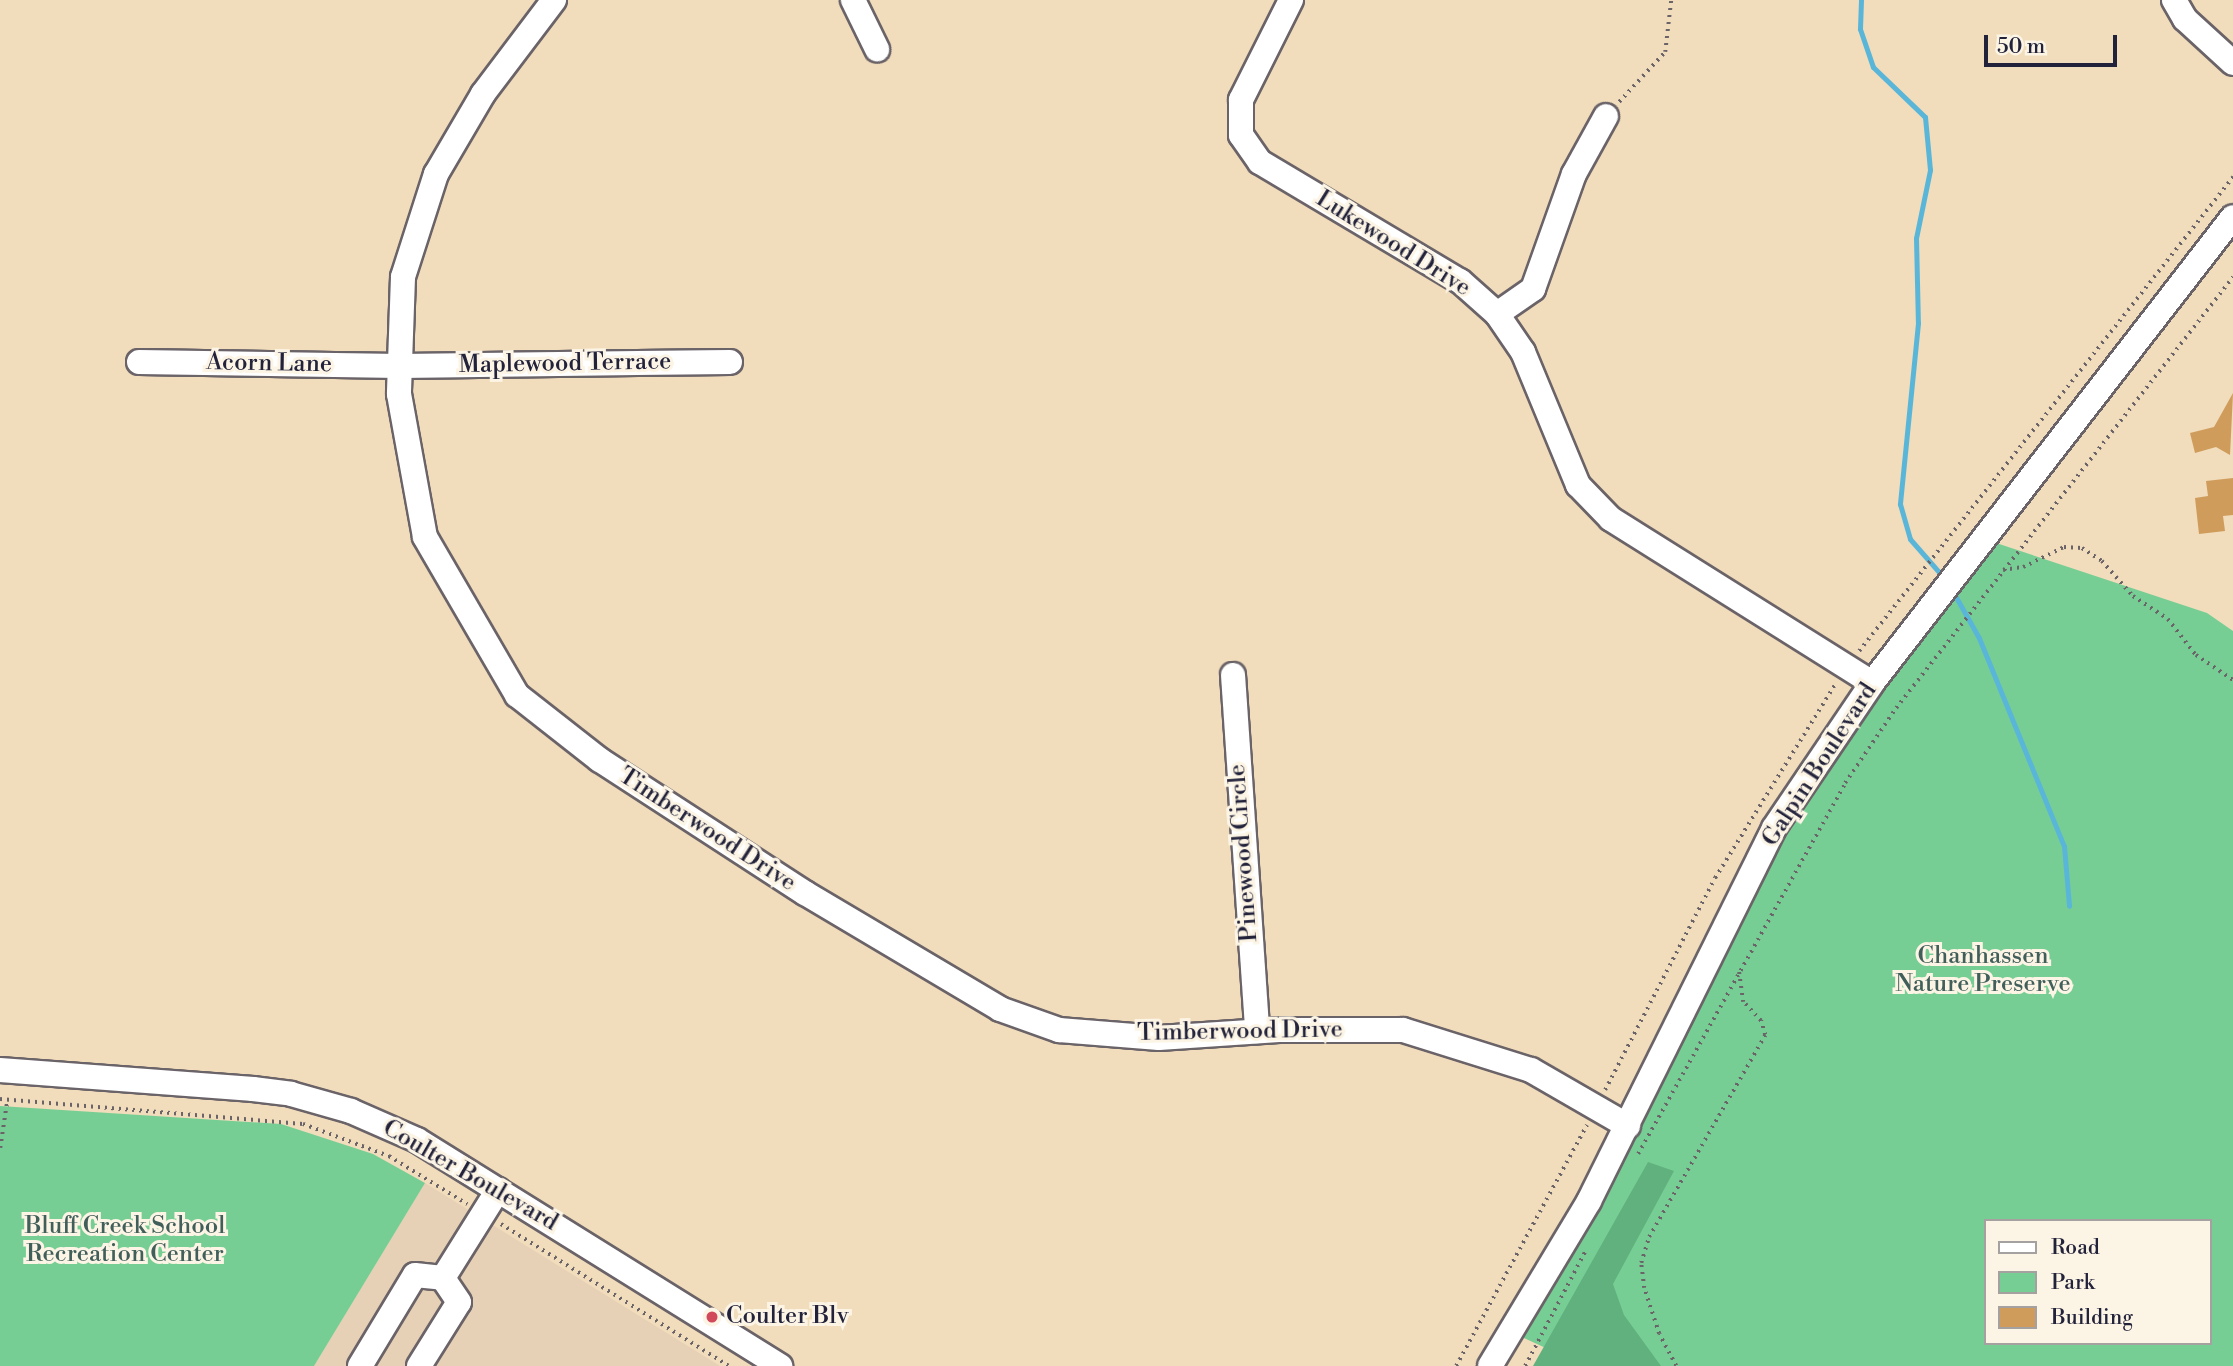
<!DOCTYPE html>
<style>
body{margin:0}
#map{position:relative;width:2233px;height:1366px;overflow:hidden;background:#f1dcbb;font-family:"Libre Bodoni",serif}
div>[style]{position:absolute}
.built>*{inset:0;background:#e6d0b6}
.green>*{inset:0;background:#77ce94}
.forest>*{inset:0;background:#61b17e}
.stream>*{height:5px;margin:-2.5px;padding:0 2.5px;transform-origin:2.5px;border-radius:2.5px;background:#5ab6d8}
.building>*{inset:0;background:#cf9c5c}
.path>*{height:3.5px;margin-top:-1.75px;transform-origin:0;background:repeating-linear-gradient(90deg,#6a6368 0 2px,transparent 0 7px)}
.roads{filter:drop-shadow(2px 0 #6a6368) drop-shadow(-2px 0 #6a6368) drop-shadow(0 2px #6a6368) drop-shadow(0 -2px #6a6368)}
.minor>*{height:24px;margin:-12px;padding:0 12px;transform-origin:12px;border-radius:12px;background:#fff}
.dots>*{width:19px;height:19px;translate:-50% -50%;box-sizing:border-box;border:4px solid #fcf5e5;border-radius:50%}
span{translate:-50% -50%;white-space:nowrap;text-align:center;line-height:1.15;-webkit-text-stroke:6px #fcf5e5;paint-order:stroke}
.street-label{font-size:24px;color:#22223b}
.park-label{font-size:24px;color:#405e5a}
.poi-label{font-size:24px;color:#22223b}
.left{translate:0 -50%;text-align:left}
.legend{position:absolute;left:1984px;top:1219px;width:228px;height:126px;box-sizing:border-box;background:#fcf5e5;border:2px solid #a5a1a1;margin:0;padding:9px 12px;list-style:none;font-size:21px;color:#22223b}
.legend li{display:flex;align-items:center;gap:14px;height:35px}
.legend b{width:35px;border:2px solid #a5a1a1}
.scale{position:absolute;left:1984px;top:35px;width:133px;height:32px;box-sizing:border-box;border:4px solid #22223b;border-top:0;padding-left:9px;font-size:21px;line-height:24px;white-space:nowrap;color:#22223b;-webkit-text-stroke:5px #fcf5e5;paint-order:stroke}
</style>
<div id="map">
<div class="built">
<div style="clip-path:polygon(425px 1183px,720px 1366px,314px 1366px)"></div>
</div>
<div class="green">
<div style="clip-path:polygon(evenodd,1981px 538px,2207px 613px,2233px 631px,2233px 1366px,1585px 1366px,1511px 1332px,1775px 828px,1981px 538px,1986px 1221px,2210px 1221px,2210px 1343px,1986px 1343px,1986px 1221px)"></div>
<div style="clip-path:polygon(0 1106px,281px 1124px,373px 1154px,425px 1183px,314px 1366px,0 1366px)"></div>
</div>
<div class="forest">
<div style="clip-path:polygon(1648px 1162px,1674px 1171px,1613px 1284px,1624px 1315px,1661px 1366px,1533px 1366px)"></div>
</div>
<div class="stream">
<div style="left:1861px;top:0;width:29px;rotate:92deg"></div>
<div style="left:1860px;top:29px;width:40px;rotate:71.1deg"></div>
<div style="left:1873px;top:67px;width:72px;rotate:43.9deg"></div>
<div style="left:1925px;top:117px;width:53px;rotate:84.6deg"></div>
<div style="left:1930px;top:170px;width:69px;rotate:101.6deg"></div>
<div style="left:1916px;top:238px;width:85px;rotate:88.7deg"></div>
<div style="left:1918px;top:323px;width:182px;rotate:95.7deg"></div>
<div style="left:1900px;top:504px;width:36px;rotate:74deg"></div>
<div style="left:1910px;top:539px;width:53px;rotate:48.8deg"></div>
<div style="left:1952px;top:590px;width:55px;rotate:60.6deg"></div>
<div style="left:1979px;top:638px;width:225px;rotate:67.8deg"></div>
<div style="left:2064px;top:846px;width:60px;rotate:85.2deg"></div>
</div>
<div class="building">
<div style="clip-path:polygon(2233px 393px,2230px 455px,2216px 447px,2195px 453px,2190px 433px,2214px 427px)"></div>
<div style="clip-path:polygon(2233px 478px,2233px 515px,2223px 516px,2225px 531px,2199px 534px,2195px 498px,2208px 496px,2206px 481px)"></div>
</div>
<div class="path">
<div style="left:1619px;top:102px;width:68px;rotate:-47.4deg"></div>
<div style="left:1665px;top:52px;width:52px;rotate:-83.4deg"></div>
<div style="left:2003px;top:570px;width:20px;rotate:-9deg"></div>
<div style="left:2023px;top:567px;width:46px;rotate:-26deg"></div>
<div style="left:2064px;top:547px;width:18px;rotate:3deg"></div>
<div style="left:2082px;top:548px;width:24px;rotate:33deg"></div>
<div style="left:2102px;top:561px;width:47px;rotate:48.5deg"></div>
<div style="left:2133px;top:596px;width:42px;rotate:33.3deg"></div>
<div style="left:2168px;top:619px;width:46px;rotate:52.1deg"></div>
<div style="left:2196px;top:655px;width:45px;rotate:34deg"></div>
<div style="left:1859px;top:651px;width:604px;rotate:-51.73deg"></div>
<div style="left:1605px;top:1090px;width:239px;rotate:-62.6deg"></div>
<div style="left:1715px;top:878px;width:229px;rotate:-58.2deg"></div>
<div style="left:0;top:1099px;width:304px;rotate:4.7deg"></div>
<div style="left:303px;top:1124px;width:92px;rotate:20.4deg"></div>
<div style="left:389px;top:1156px;width:92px;rotate:31.6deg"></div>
<div style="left:0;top:1148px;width:48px;rotate:-81.5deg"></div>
<div style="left:1638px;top:1154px;width:425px;rotate:-60.8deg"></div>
<div style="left:1845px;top:783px;width:91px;rotate:-55.8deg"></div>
<div style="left:1896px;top:708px;width:547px;rotate:-51.98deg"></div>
<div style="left:501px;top:1224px;width:269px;rotate:31.9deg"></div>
<div style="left:1456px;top:1366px;width:274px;rotate:-61.5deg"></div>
<div style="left:1525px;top:1366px;width:131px;rotate:-62.3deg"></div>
<div style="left:1676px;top:1366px;width:36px;rotate:-118deg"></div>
<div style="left:1659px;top:1334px;width:48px;rotate:-108.1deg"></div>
<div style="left:1644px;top:1288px;width:25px;rotate:-97deg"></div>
<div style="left:1641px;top:1263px;width:27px;rotate:-73deg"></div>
<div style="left:1649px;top:1237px;width:233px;rotate:-60.1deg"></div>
<div style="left:1765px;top:1035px;width:15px;rotate:-106deg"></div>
<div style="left:1761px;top:1021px;width:26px;rotate:-133deg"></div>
<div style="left:1743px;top:1002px;width:30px;rotate:-98deg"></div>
</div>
<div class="roads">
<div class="minor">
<div style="left:554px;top:0;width:118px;rotate:127.1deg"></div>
<div style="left:483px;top:94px;width:93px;rotate:120.4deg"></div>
<div style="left:436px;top:174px;width:108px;rotate:107.8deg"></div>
<div style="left:403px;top:277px;width:117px;rotate:92deg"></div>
<div style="left:399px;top:394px;width:145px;rotate:79.7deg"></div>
<div style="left:425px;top:537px;width:183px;rotate:59.8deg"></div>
<div style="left:517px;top:695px;width:105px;rotate:38.1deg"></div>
<div style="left:600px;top:760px;width:244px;rotate:33deg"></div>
<div style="left:805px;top:893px;width:227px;rotate:30.7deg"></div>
<div style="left:1000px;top:1009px;width:63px;rotate:19.6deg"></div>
<div style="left:1059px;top:1030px;width:100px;rotate:4.6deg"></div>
<div style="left:1159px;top:1038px;width:120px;rotate:-3.8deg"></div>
<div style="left:1279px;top:1030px;width:124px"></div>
<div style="left:1403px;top:1030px;width:134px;rotate:17.4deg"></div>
<div style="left:1531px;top:1070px;width:112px;rotate:30deg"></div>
<div style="left:853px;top:0;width:55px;rotate:63.9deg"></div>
<div style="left:1291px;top:0;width:112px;rotate:116.6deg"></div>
<div style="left:1241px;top:100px;width:35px;rotate:90deg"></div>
<div style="left:1241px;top:135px;width:33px;rotate:55deg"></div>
<div style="left:1260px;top:162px;width:233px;rotate:30.8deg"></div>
<div style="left:1460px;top:281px;width:50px;rotate:41.7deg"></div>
<div style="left:1497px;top:314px;width:46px;rotate:55.6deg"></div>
<div style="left:1523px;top:352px;width:144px;rotate:67.5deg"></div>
<div style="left:1578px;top:485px;width:47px;rotate:45.9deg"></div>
<div style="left:1611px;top:519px;width:308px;rotate:32.1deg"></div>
<div style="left:2174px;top:0;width:22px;rotate:60deg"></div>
<div style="left:2185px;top:19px;width:65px;rotate:42.5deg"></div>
<div style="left:1497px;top:314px;width:44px;rotate:-34.8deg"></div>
<div style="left:1533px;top:289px;width:122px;rotate:-70.4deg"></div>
<div style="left:1574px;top:174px;width:66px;rotate:-61.1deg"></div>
<div style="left:139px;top:362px;width:261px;rotate:0.9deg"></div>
<div style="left:400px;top:366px;width:330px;rotate:-0.7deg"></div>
<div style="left:1233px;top:675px;width:357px;rotate:86.1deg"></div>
<div style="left:0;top:1070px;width:254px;rotate:4.3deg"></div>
<div style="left:253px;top:1089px;width:38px;rotate:7deg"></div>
<div style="left:291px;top:1094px;width:62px;rotate:15.8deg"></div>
<div style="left:351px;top:1111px;width:72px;rotate:23.7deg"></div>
<div style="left:417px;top:1140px;width:428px;rotate:31.9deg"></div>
<div style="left:443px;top:1278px;width:104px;rotate:-58deg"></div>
<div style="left:360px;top:1366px;width:106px;rotate:-58.9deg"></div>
<div style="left:415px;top:1275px;width:28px;rotate:6deg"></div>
<div style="left:419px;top:1366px;width:75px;rotate:-58deg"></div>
<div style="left:459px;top:1302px;width:29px;rotate:-124deg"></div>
<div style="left:1490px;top:1366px;width:192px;rotate:-59deg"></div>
<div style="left:1589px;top:1201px;width:416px;rotate:-63.6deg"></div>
<div style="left:1774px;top:828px;width:175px;rotate:-55.9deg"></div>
<div style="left:1872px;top:683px;width:589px;rotate:-52.24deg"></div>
</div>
</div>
<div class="dots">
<div style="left:712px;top:1317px;background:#d1495b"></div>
</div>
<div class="street-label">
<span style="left:1393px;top:244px;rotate:32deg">Lukewood Drive</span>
<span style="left:269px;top:364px;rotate:1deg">Acorn Lane</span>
<span style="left:565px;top:364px;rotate:-1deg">Maplewood Terrace</span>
<span style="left:1820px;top:765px;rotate:-57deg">Galpin Boulevard</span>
<span style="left:707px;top:830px;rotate:33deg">Timberwood Drive</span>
<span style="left:1244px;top:853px;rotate:-94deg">Pinewood Circle</span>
<span style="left:1240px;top:1032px;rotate:-1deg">Timberwood Drive</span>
<span style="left:470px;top:1176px;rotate:30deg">Coulter Boulevard</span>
</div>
<div class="park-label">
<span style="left:1983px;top:971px">Chanhassen<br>Nature Preserve</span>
<span style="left:125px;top:1241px">Bluff Creek School<br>Recreation Center</span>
</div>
<div class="poi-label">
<span class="left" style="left:726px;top:1317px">Coulter Blv</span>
</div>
<ul class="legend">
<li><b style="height:9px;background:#fff"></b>Road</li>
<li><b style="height:19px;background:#77ce94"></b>Park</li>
<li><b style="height:19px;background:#cf9c5c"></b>Building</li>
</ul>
<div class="scale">50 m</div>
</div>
